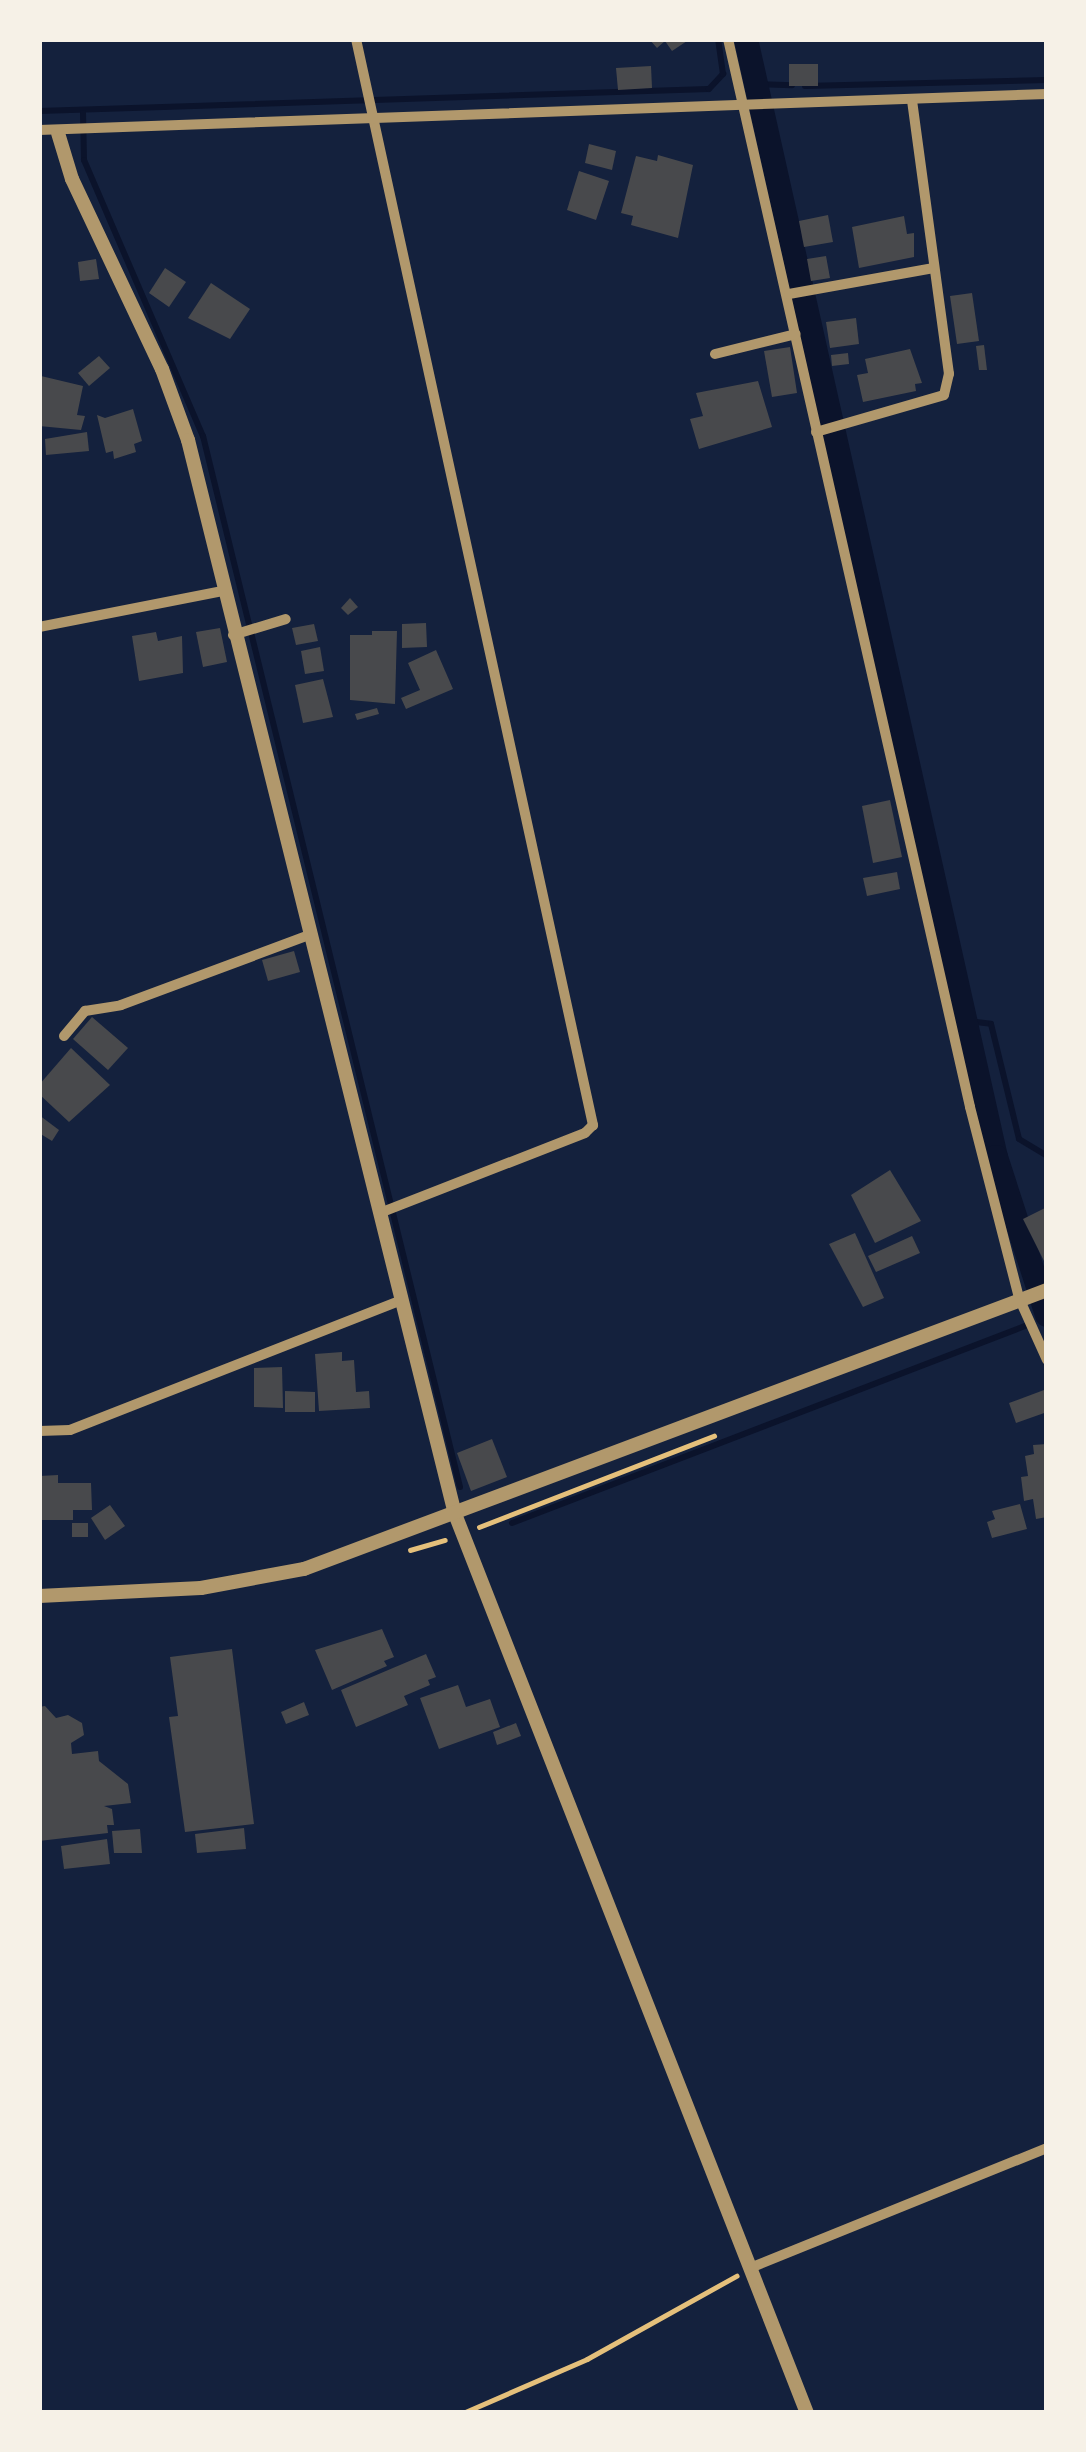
<!DOCTYPE html>
<style>
body{margin:0}
#map{position:relative;width:1086px;height:2452px;overflow:hidden;background:#14213d;font-family:"Noto Sans",sans-serif}
div>[style]{position:absolute}
.stream>*{height:6px;margin:-3px;padding:0 3px;transform-origin:3px;border-radius:3px;background:#0b132b}
.canal>*{height:24px;margin:-12px;padding:0 12px;transform-origin:12px;border-radius:12px;background:#0b132b}
.building>*{inset:0;background:#48494c}
.path>*{height:4.5px;margin:-2.25px;padding:0 2.25px;transform-origin:2.25px;border-radius:2.25px;background:#e5c07b}
.minor>*{height:10px;margin:-5px;padding:0 5px;transform-origin:5px;border-radius:5px;background:#b1986c}
.tertiary>*{height:14px;margin:-7px;padding:0 7px;transform-origin:7px;border-radius:7px;background:#b1986c}
span{translate:-50% -50%;white-space:nowrap;text-align:center;line-height:1.15;-webkit-text-stroke:10px #f6f1e7;paint-order:stroke}
.frame{position:absolute;inset:0;border:42px solid #f6f1e7;pointer-events:none}
</style>
<div id="map">
<div class="stream">
<div style="left:756px;top:84px;width:36px;rotate:2deg"></div>
<div style="left:805px;top:86px;width:242px;rotate:-1.4deg"></div>
<div style="left:39px;top:111px;width:670px;rotate:-1.88deg"></div>
<div style="left:709px;top:89px;width:21px;rotate:-47deg"></div>
<div style="left:723px;top:74px;width:35px;rotate:-98deg"></div>
<div style="left:83px;top:113px;width:47px;rotate:88.8deg"></div>
<div style="left:84px;top:160px;width:301px;rotate:66.7deg"></div>
<div style="left:203px;top:436px;width:1082px;rotate:76.26deg"></div>
<div style="left:968px;top:1021px;width:23px;rotate:7deg"></div>
<div style="left:991px;top:1024px;width:118px;rotate:76.3deg"></div>
<div style="left:1019px;top:1139px;width:33px;rotate:31deg"></div>
<div style="left:512px;top:1523px;width:550px;rotate:-21.01deg"></div>
</div>
<div class="canal">
<div style="left:746px;top:39px;width:1146px;rotate:77.4deg"></div>
<div style="left:996px;top:1157px;width:166px;rotate:72.1deg"></div>
</div>
<div class="building">
<div style="clip-path:polygon(649px 39px,690px 39px,672px 51px,665px 41px,657px 48px)"></div>
<div style="clip-path:polygon(789px 64px,818px 64px,818px 86px,789px 86px)"></div>
<div style="clip-path:polygon(651px 66px,652px 88px,618px 90px,616px 68px)"></div>
<div style="clip-path:polygon(589px 144px,616px 151px,612px 170px,585px 163px)"></div>
<div style="clip-path:polygon(658px 155px,693px 165px,678px 238px,631px 225px,633px 216px,621px 213px,636px 156px,657px 161px)"></div>
<div style="clip-path:polygon(579px 171px,609px 181px,596px 220px,567px 210px)"></div>
<div style="clip-path:polygon(828px 215px,833px 242px,804px 247px,799px 221px)"></div>
<div style="clip-path:polygon(904px 216px,907px 234px,914px 233px,914px 257px,859px 268px,852px 227px)"></div>
<div style="clip-path:polygon(826px 256px,830px 278px,811px 281px,807px 259px)"></div>
<div style="clip-path:polygon(96px 259px,99px 279px,80px 281px,78px 262px)"></div>
<div style="clip-path:polygon(165px 268px,186px 282px,169px 307px,149px 293px)"></div>
<div style="clip-path:polygon(211px 283px,250px 309px,230px 339px,188px 318px)"></div>
<div style="clip-path:polygon(972px 293px,979px 341px,957px 344px,950px 296px)"></div>
<div style="clip-path:polygon(856px 318px,859px 344px,830px 348px,826px 322px)"></div>
<div style="clip-path:polygon(984px 345px,987px 370px,979px 370px,976px 346px)"></div>
<div style="clip-path:polygon(790px 347px,797px 393px,772px 397px,764px 351px)"></div>
<div style="clip-path:polygon(910px 349px,922px 383px,915px 384px,916px 391px,863px 402px,857px 375px,868px 373px,865px 359px)"></div>
<div style="clip-path:polygon(848px 353px,849px 364px,832px 366px,831px 355px)"></div>
<div style="clip-path:polygon(99px 356px,110px 368px,89px 386px,78px 373px)"></div>
<div style="clip-path:polygon(41px 376px,83px 386px,77px 415px,85px 416px,81px 430px,39px 426px)"></div>
<div style="clip-path:polygon(758px 381px,772px 427px,699px 449px,690px 419px,703px 416px,696px 393px)"></div>
<div style="clip-path:polygon(133px 409px,142px 441px,134px 444px,136px 452px,114px 459px,113px 451px,106px 453px,97px 415px,105px 418px)"></div>
<div style="clip-path:polygon(87px 432px,89px 451px,46px 455px,45px 439px)"></div>
<div style="clip-path:polygon(350px 598px,358px 607px,348px 615px,341px 608px)"></div>
<div style="clip-path:polygon(426px 623px,427px 647px,402px 648px,402px 624px)"></div>
<div style="clip-path:polygon(314px 624px,318px 641px,296px 645px,292px 628px)"></div>
<div style="clip-path:polygon(220px 628px,227px 662px,203px 667px,196px 632px)"></div>
<div style="clip-path:polygon(372px 631px,397px 631px,395px 704px,350px 700px,350px 635px,372px 635px)"></div>
<div style="clip-path:polygon(156px 632px,158px 641px,182px 636px,183px 673px,139px 681px,132px 636px)"></div>
<div style="clip-path:polygon(320px 647px,324px 671px,305px 674px,301px 651px)"></div>
<div style="clip-path:polygon(436px 650px,453px 689px,406px 709px,401px 698px,420px 690px,408px 663px)"></div>
<div style="clip-path:polygon(323px 679px,333px 717px,303px 723px,295px 685px)"></div>
<div style="clip-path:polygon(377px 708px,379px 714px,357px 720px,355px 714px)"></div>
<div style="clip-path:polygon(890px 800px,902px 857px,873px 863px,862px 806px)"></div>
<div style="clip-path:polygon(897px 872px,900px 889px,867px 896px,863px 878px)"></div>
<div style="clip-path:polygon(294px 951px,300px 972px,268px 981px,262px 960px)"></div>
<div style="clip-path:polygon(92px 1017px,128px 1048px,108px 1070px,73px 1039px)"></div>
<div style="clip-path:polygon(71px 1048px,110px 1085px,69px 1122px,39px 1094px,39px 1085px)"></div>
<div style="clip-path:polygon(39px 1115px,59px 1130px,52px 1141px,39px 1133px)"></div>
<div style="clip-path:polygon(890px 1170px,921px 1221px,875px 1243px,851px 1195px)"></div>
<div style="clip-path:polygon(1047px 1207px,1047px 1260px,1044px 1261px,1023px 1219px)"></div>
<div style="clip-path:polygon(855px 1233px,884px 1298px,863px 1307px,829px 1244px)"></div>
<div style="clip-path:polygon(912px 1236px,920px 1253px,876px 1272px,868px 1256px)"></div>
<div style="clip-path:polygon(342px 1352px,342px 1361px,354px 1360px,356px 1392px,369px 1391px,370px 1408px,319px 1411px,315px 1354px)"></div>
<div style="clip-path:polygon(282px 1367px,283px 1408px,254px 1407px,254px 1368px)"></div>
<div style="clip-path:polygon(1044px 1390px,1047px 1412px,1016px 1423px,1009px 1403px)"></div>
<div style="clip-path:polygon(285px 1391px,315px 1392px,315px 1412px,285px 1412px)"></div>
<div style="clip-path:polygon(492px 1439px,507px 1477px,471px 1491px,457px 1453px)"></div>
<div style="clip-path:polygon(1047px 1444px,1047px 1517px,1036px 1519px,1033px 1499px,1024px 1501px,1021px 1477px,1028px 1476px,1025px 1456px,1034px 1454px,1033px 1445px)"></div>
<div style="clip-path:polygon(58px 1475px,58px 1483px,91px 1483px,92px 1510px,73px 1510px,73px 1520px,39px 1520px,39px 1476px)"></div>
<div style="clip-path:polygon(1020px 1504px,1027px 1529px,992px 1538px,987px 1522px,995px 1519px,992px 1511px)"></div>
<div style="clip-path:polygon(110px 1505px,125px 1526px,105px 1540px,91px 1518px)"></div>
<div style="clip-path:polygon(72px 1523px,88px 1523px,88px 1537px,72px 1537px)"></div>
<div style="clip-path:polygon(382px 1629px,394px 1657px,384px 1661px,387px 1666px,332px 1690px,315px 1650px)"></div>
<div style="clip-path:polygon(232px 1649px,254px 1824px,185px 1832px,169px 1717px,178px 1716px,170px 1657px)"></div>
<div style="clip-path:polygon(426px 1654px,436px 1677px,428px 1680px,430px 1685px,404px 1696px,408px 1705px,356px 1727px,341px 1690px)"></div>
<div style="clip-path:polygon(458px 1685px,466px 1707px,490px 1699px,500px 1727px,439px 1749px,420px 1698px)"></div>
<div style="clip-path:polygon(304px 1702px,309px 1715px,286px 1724px,281px 1712px)"></div>
<div style="clip-path:polygon(45px 1706px,56px 1718px,68px 1715px,82px 1723px,84px 1735px,71px 1743px,72px 1754px,98px 1751px,99px 1761px,128px 1784px,131px 1803px,104px 1806px,112px 1809px,114px 1825px,107px 1825px,108px 1833px,39px 1841px,39px 1707px)"></div>
<div style="clip-path:polygon(516px 1723px,521px 1736px,497px 1745px,493px 1732px)"></div>
<div style="clip-path:polygon(244px 1828px,246px 1849px,197px 1853px,195px 1834px)"></div>
<div style="clip-path:polygon(140px 1829px,142px 1853px,114px 1853px,112px 1831px)"></div>
<div style="clip-path:polygon(107px 1839px,110px 1864px,64px 1869px,61px 1846px)"></div>
</div>
<div class="path">
<div style="left:479px;top:1527px;width:252px;rotate:-21.2deg"></div>
<div style="left:410px;top:1550px;width:36px;rotate:-16deg"></div>
<div style="left:463px;top:2413px;width:135px;rotate:-23.5deg"></div>
<div style="left:587px;top:2359px;width:171px;rotate:-29.1deg"></div>
</div>
<div class="minor">
<div style="left:356px;top:39px;width:1112px;rotate:77.69deg"></div>
<div style="left:593px;top:1125px;width:11px;rotate:135deg"></div>
<div style="left:585px;top:1133px;width:220px;rotate:158.7deg"></div>
<div style="left:728px;top:39px;width:1095px;rotate:77.23deg"></div>
<div style="left:970px;top:1107px;width:197px;rotate:75.6deg"></div>
<div style="left:1019px;top:1298px;width:68px;rotate:65.7deg"></div>
<div style="left:39px;top:130px;width:1009px;rotate:-2.05deg"></div>
<div style="left:789px;top:294px;width:147px;rotate:-10.2deg"></div>
<div style="left:715px;top:354px;width:83px;rotate:-13.9deg"></div>
<div style="left:816px;top:432px;width:133px;rotate:-16.1deg"></div>
<div style="left:944px;top:395px;width:22px;rotate:-77deg"></div>
<div style="left:949px;top:374px;width:277px;rotate:-97.7deg"></div>
<div style="left:39px;top:627px;width:187px;rotate:-11.1deg"></div>
<div style="left:233px;top:635px;width:55px;rotate:-16.8deg"></div>
<div style="left:64px;top:1036px;width:33px;rotate:-50deg"></div>
<div style="left:85px;top:1011px;width:36px;rotate:-9deg"></div>
<div style="left:121px;top:1005px;width:201px;rotate:-20.4deg"></div>
<div style="left:39px;top:1431px;width:31px;rotate:-2deg"></div>
<div style="left:70px;top:1430px;width:356px;rotate:-21.4deg"></div>
<div style="left:750px;top:2268px;width:320px;rotate:-22deg"></div>
</div>
<div class="tertiary">
<div style="left:58px;top:133px;width:48px;rotate:73.1deg"></div>
<div style="left:72px;top:179px;width:210px;rotate:64.7deg"></div>
<div style="left:162px;top:369px;width:76px;rotate:69.9deg"></div>
<div style="left:188px;top:440px;width:1107px;rotate:76.04deg"></div>
<div style="left:455px;top:1514px;width:965px;rotate:68.62deg"></div>
<div style="left:39px;top:1596px;width:162px;rotate:-2.8deg"></div>
<div style="left:201px;top:1588px;width:105px;rotate:-10.5deg"></div>
<div style="left:304px;top:1569px;width:794px;rotate:-20.58deg"></div>
</div>
<div class="frame"></div>
</div>
